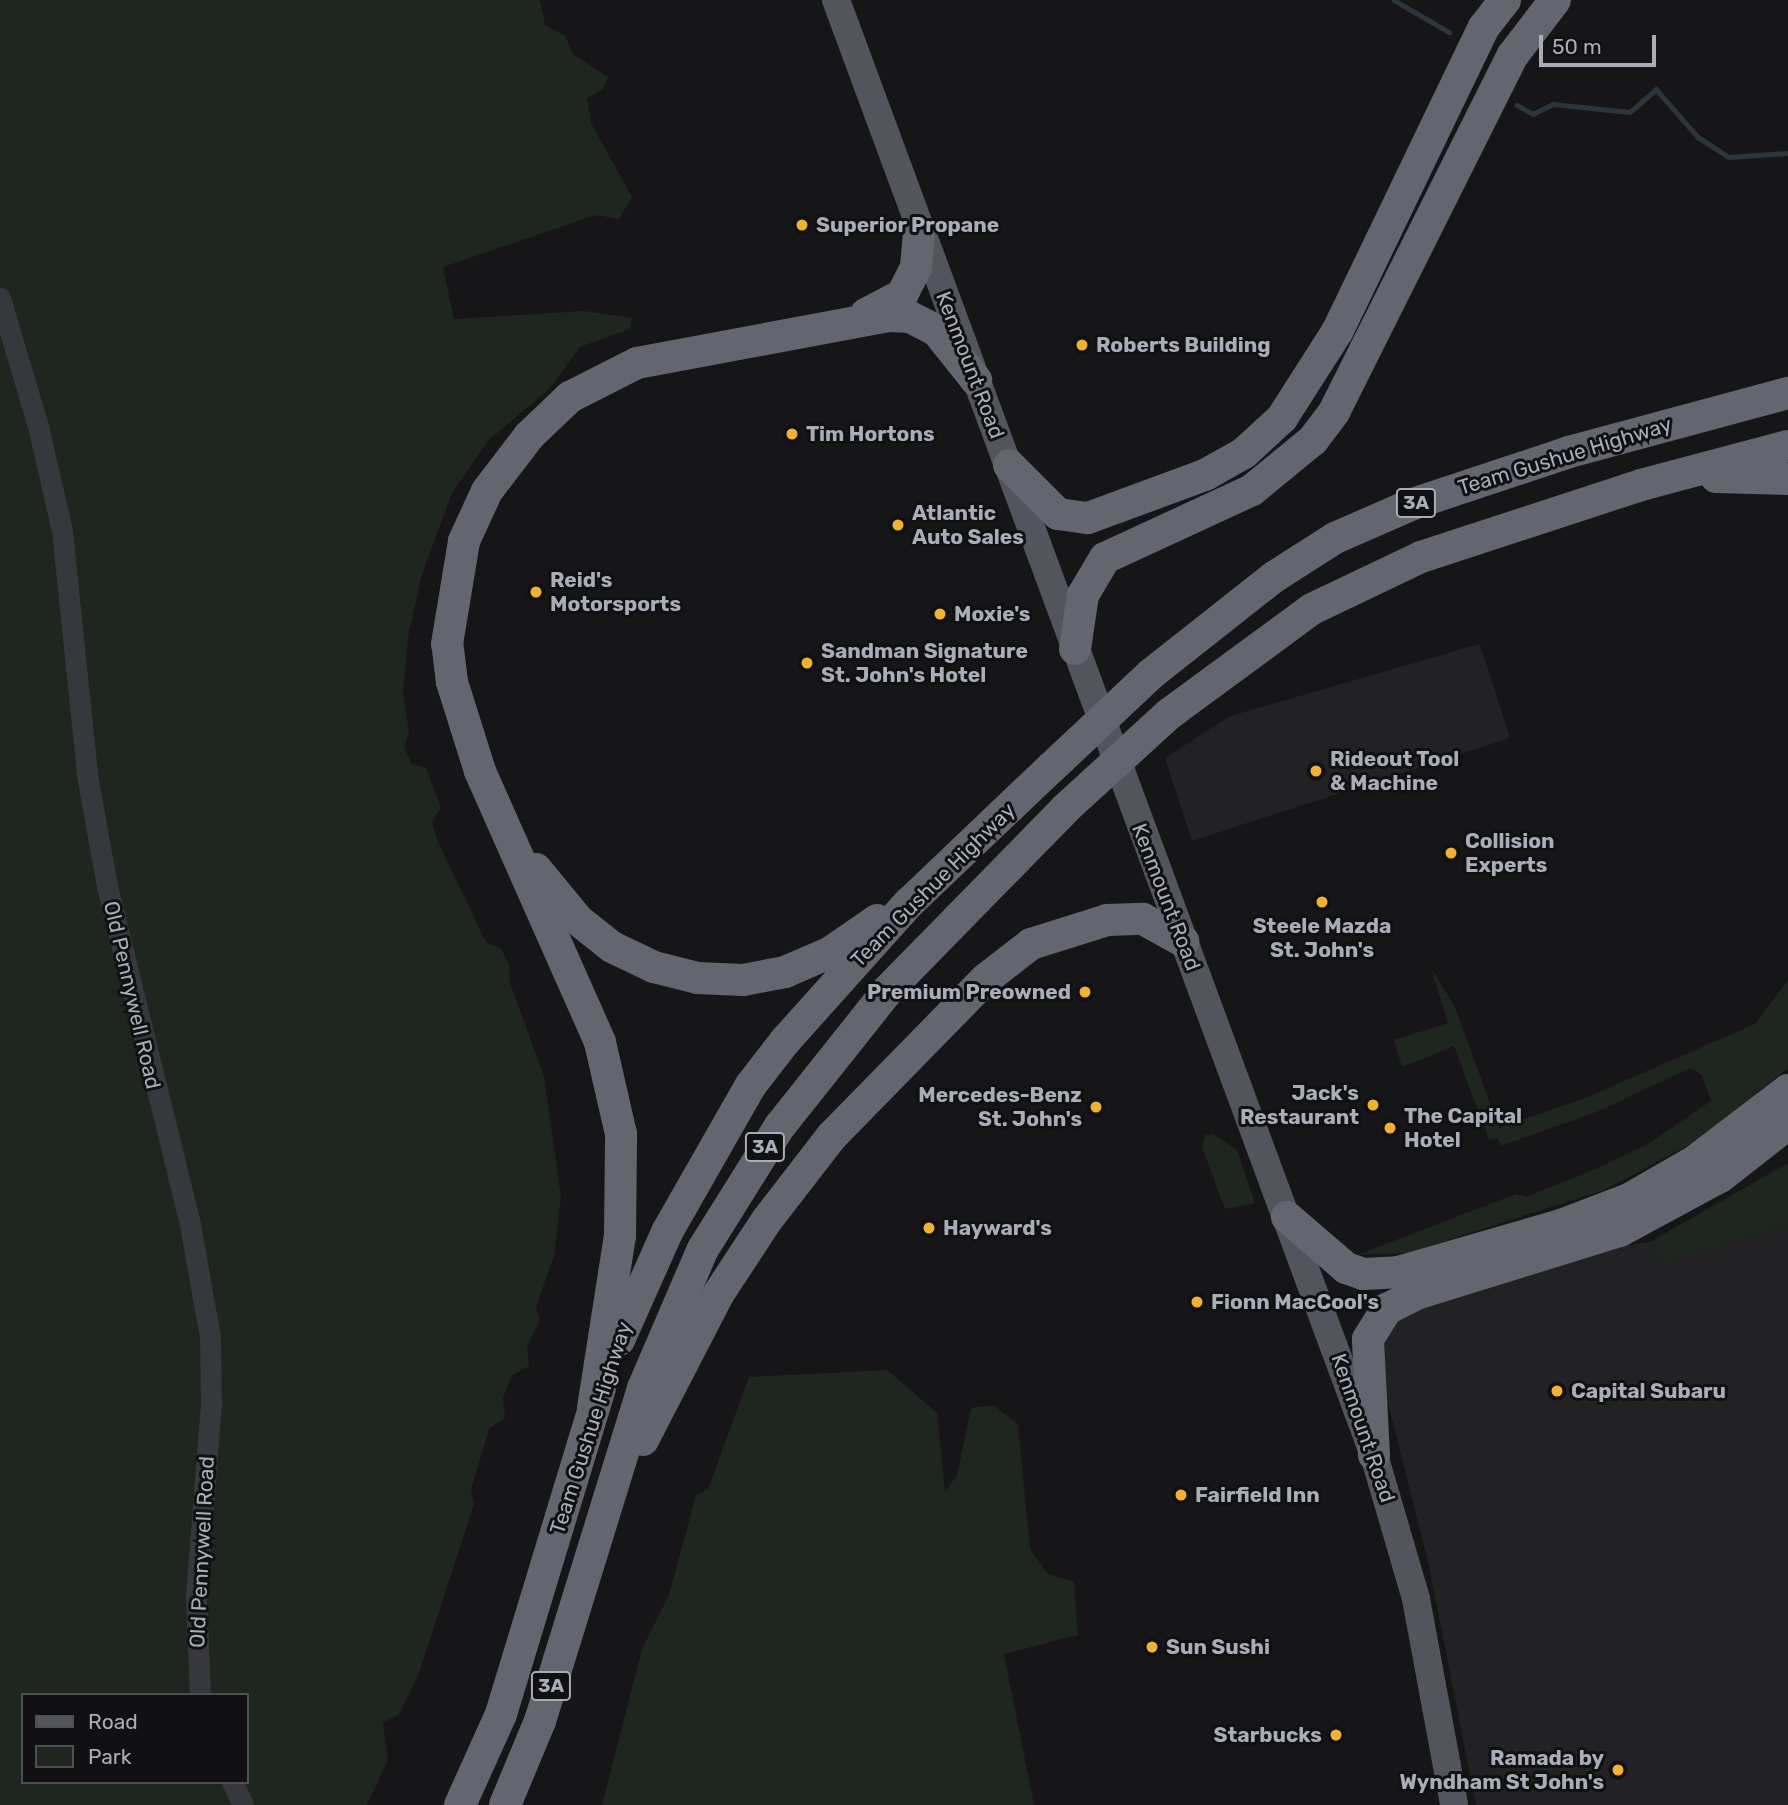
<!DOCTYPE html>
<style>
body{margin:0}
#map{position:relative;width:1788px;height:1805px;overflow:hidden;background:#161618;font-family:Rubik,sans-serif}
div>[style]{position:absolute}
.built>*{inset:0;background:#222225}
.green>*{inset:0;background:#1e261f}
.stream>*{height:4.5px;margin:-2.25px;padding:0 2.25px;transform-origin:2.25px;border-radius:2.25px;background:#2c353c}
.tertiary>*{height:21px;margin:-10.5px;padding:0 10.5px;transform-origin:10.5px;border-radius:10.5px;background:#37383d}
.primary>*{height:28px;margin:-14px;padding:0 14px;transform-origin:14px;border-radius:14px;background:#53555c}
.motorway>*{height:32px;margin:-16px;padding:0 16px;transform-origin:16px;border-radius:16px;background:#63666e}
.motorway-bridge>*{height:32px;margin:-16px;padding:0 16px;transform-origin:16px;border-radius:16px;background:#63666e}
.dots>*{width:19px;height:19px;translate:-50% -50%;box-sizing:border-box;border:4px solid #111113;border-radius:50%}
span{translate:-50% -50%;white-space:nowrap;text-align:center;line-height:1.15;-webkit-text-stroke:6px #111113;paint-order:stroke}
.shield-label span{padding:2px 5px;background:#111113;border:2px solid;border-radius:5px;-webkit-text-stroke-width:0}
.shield-label{font-size:19px;color:#a8adb8;font-weight:700}
.poi-label{font-size:21px;color:#a8adb8;font-weight:700}
.left{translate:0 -50%;text-align:left}
.right{translate:-100% -50%;text-align:right}
.street-label{font-size:21px;color:#a8adb8}
.legend{position:absolute;left:21px;top:1693px;width:228px;height:91px;box-sizing:border-box;background:#111113;border:2px solid #4d4f55;margin:0;padding:9px 12px;list-style:none;font-size:21px;color:#a8adb8}
.legend li{display:flex;align-items:center;gap:14px;height:35px}
.legend b{width:35px;border:2px solid #4d4f55}
.scale{position:absolute;left:1539px;top:35px;width:117px;height:32px;box-sizing:border-box;border:4px solid #a8adb8;border-top:0;padding-left:9px;font-size:21px;line-height:24px;white-space:nowrap;color:#a8adb8;-webkit-text-stroke:5px #111113;paint-order:stroke}
</style>
<div id="map">
<div class="built">
<div style="clip-path:polygon(1480px 644px,1510px 738px,1192px 841px,1165px 758px,1230px 716px)"></div>
<div style="clip-path:polygon(1788px 1226px,1788px 1805px,1476px 1805px,1429px 1566px,1378px 1363px,1385px 1322px,1403px 1310px,1586px 1253px,1650px 1242px,1665px 1263px)"></div>
</div>
<div class="green">
<div style="clip-path:polygon(evenodd,0 0,540px 0,545px 25px,565px 36px,573px 54px,608px 77px,603px 89px,587px 98px,591px 123px,632px 197px,619px 219px,596px 215px,443px 267px,454px 319px,584px 311px,632px 318px,630px 329px,580px 347px,550px 388px,488px 441px,452px 493px,421px 577px,408px 638px,403px 692px,409px 733px,404px 747px,411px 763px,426px 768px,441px 808px,432px 822px,437px 840px,486px 942px,501px 949px,509px 964px,510px 983px,544px 1076px,561px 1197px,554px 1256px,536px 1307px,540px 1320px,527px 1346px,529px 1366px,512px 1375px,503px 1398px,505px 1418px,489px 1429px,471px 1490px,474px 1504px,419px 1673px,399px 1714px,383px 1723px,388px 1760px,367px 1805px,0 1805px,0 0,23px 1695px,247px 1695px,247px 1782px,23px 1782px,23px 1695px)"></div>
<div style="clip-path:polygon(1431px 968px,1455px 1007px,1499px 1128px,1585px 1098px,1755px 1024px,1788px 980px,1788px 1068px,1698px 1140px,1604px 1190px,1408px 1253px,1357px 1255px,1516px 1194px,1526px 1197px,1589px 1172px,1646px 1145px,1711px 1101px,1702px 1075px,1690px 1068px,1599px 1111px,1501px 1146px,1498px 1138px,1489px 1140px,1454px 1046px,1402px 1067px,1394px 1040px,1448px 1023px)"></div>
<div style="clip-path:polygon(1213px 1134px,1237px 1150px,1255px 1203px,1225px 1209px,1202px 1147px,1205px 1135px)"></div>
<div style="clip-path:polygon(1788px 1163px,1788px 1226px,1664px 1264px,1650px 1242px)"></div>
<div style="clip-path:polygon(887px 1370px,937px 1413px,945px 1491px,957px 1476px,971px 1408px,993px 1405px,1018px 1424px,1030px 1549px,1048px 1574px,1074px 1582px,1078px 1635px,1004px 1654px,1034px 1805px,602px 1805px,642px 1649px,669px 1595px,696px 1495px,708px 1489px,749px 1377px)"></div>
</div>
<div class="stream">
<div style="left:1394px;top:0;width:64px;rotate:30.2deg"></div>
<div style="left:1517px;top:105px;width:18px;rotate:29deg"></div>
<div style="left:1533px;top:114px;width:22px;rotate:-27deg"></div>
<div style="left:1553px;top:104px;width:77px;rotate:5.9deg"></div>
<div style="left:1630px;top:112px;width:35px;rotate:-41deg"></div>
<div style="left:1656px;top:89px;width:64px;rotate:48.8deg"></div>
<div style="left:1698px;top:137px;width:37px;rotate:33deg"></div>
<div style="left:1729px;top:157px;width:59px;rotate:-3.9deg"></div>
</div>
<div class="tertiary">
<div style="left:0;top:298px;width:134px;rotate:73.5deg"></div>
<div style="left:38px;top:426px;width:108px;rotate:77.1deg"></div>
<div style="left:62px;top:531px;width:245px;rotate:84.1deg"></div>
<div style="left:87px;top:775px;width:113px;rotate:79.8deg"></div>
<div style="left:107px;top:886px;width:343px;rotate:76.2deg"></div>
<div style="left:189px;top:1219px;width:120px;rotate:79.9deg"></div>
<div style="left:210px;top:1337px;width:67px;rotate:89.1deg"></div>
<div style="left:211px;top:1404px;width:193px;rotate:94.5deg"></div>
<div style="left:196px;top:1596px;width:99px;rotate:87.7deg"></div>
<div style="left:232px;top:1782px;width:25px;rotate:64deg"></div>
</div>
<div class="primary">
<div style="left:836px;top:0;width:1551px;rotate:69.71deg"></div>
<div style="left:1374px;top:1455px;width:150px;rotate:73.7deg"></div>
<div style="left:1416px;top:1599px;width:209px;rotate:79.5deg"></div>
</div>
<div class="motorway">
<div style="left:866px;top:314px;width:41px;rotate:-27.8deg"></div>
<div style="left:902px;top:295px;width:31px;rotate:-63deg"></div>
<div style="left:916px;top:267px;width:37px;rotate:-85deg"></div>
<div style="left:1009px;top:465px;width:69px;rotate:45deg"></div>
<div style="left:1058px;top:514px;width:30px;rotate:8deg"></div>
<div style="left:1088px;top:518px;width:125px;rotate:-20.2deg"></div>
<div style="left:1205px;top:475px;width:45px;rotate:-29.4deg"></div>
<div style="left:1244px;top:453px;width:52px;rotate:-42.6deg"></div>
<div style="left:1282px;top:418px;width:104px;rotate:-57.5deg"></div>
<div style="left:1338px;top:330px;width:336px;rotate:-64.3deg"></div>
<div style="left:1484px;top:27px;width:34px;rotate:-52deg"></div>
<div style="left:1716px;top:477px;width:72px;rotate:1.6deg"></div>
<div style="left:1075px;top:649px;width:55px;rotate:-81.6deg"></div>
<div style="left:1083px;top:595px;width:43px;rotate:-59.3deg"></div>
<div style="left:1105px;top:558px;width:162px;rotate:-24.8deg"></div>
<div style="left:1252px;top:490px;width:79px;rotate:-39.3deg"></div>
<div style="left:1313px;top:440px;width:35px;rotate:-53deg"></div>
<div style="left:1334px;top:412px;width:399px;rotate:-63.4deg"></div>
<div style="left:1513px;top:55px;width:69px;rotate:-52.6deg"></div>
<div style="left:1151px;top:674px;width:157px;rotate:-38.3deg"></div>
<div style="left:1274px;top:577px;width:72px;rotate:-32.6deg"></div>
<div style="left:1335px;top:538px;width:85px;rotate:-23.6deg"></div>
<div style="left:1413px;top:504px;width:164px;rotate:-18.4deg"></div>
<div style="left:1569px;top:452px;width:227px;rotate:-15.1deg"></div>
<div style="left:1169px;top:714px;width:177px;rotate:-36.3deg"></div>
<div style="left:1312px;top:609px;width:121px;rotate:-25.5deg"></div>
<div style="left:1421px;top:557px;width:231px;rotate:-18.1deg"></div>
<div style="left:1641px;top:485px;width:152px;rotate:-14.9deg"></div>
<div style="left:536px;top:869px;width:66px;rotate:50.5deg"></div>
<div style="left:578px;top:920px;width:43px;rotate:38.5deg"></div>
<div style="left:612px;top:947px;width:47px;rotate:25.5deg"></div>
<div style="left:654px;top:967px;width:44px;rotate:14.3deg"></div>
<div style="left:697px;top:978px;width:46px;rotate:2.5deg"></div>
<div style="left:743px;top:980px;width:43px;rotate:-10.8deg"></div>
<div style="left:785px;top:972px;width:50px;rotate:-23.5deg"></div>
<div style="left:831px;top:952px;width:56px;rotate:-34.8deg"></div>
<div style="left:1287px;top:1217px;width:78px;rotate:40.8deg"></div>
<div style="left:1346px;top:1268px;width:18px;rotate:19deg"></div>
<div style="left:1363px;top:1274px;width:35px;rotate:-3deg"></div>
<div style="left:1398px;top:1272px;width:170px;rotate:-16.1deg"></div>
<div style="left:1561px;top:1225px;width:73px;rotate:-20.9deg"></div>
<div style="left:1629px;top:1199px;width:76px;rotate:-29.9deg"></div>
<div style="left:1695px;top:1161px;width:117px;rotate:-37.4deg"></div>
<div style="left:619px;top:1340px;width:118px;rotate:-66deg"></div>
<div style="left:667px;top:1232px;width:169px;rotate:-60.3deg"></div>
<div style="left:751px;top:1085px;width:56px;rotate:-52.3deg"></div>
<div style="left:785px;top:1041px;width:186px;rotate:-48.1deg"></div>
<div style="left:909px;top:903px;width:197px;rotate:-43.6deg"></div>
<div style="left:593px;top:1408px;width:174px;rotate:-81.1deg"></div>
<div style="left:620px;top:1236px;width:102px;rotate:-89.4deg"></div>
<div style="left:621px;top:1134px;width:94px;rotate:-102.9deg"></div>
<div style="left:600px;top:1042px;width:296px;rotate:-113.9deg"></div>
<div style="left:480px;top:771px;width:93px;rotate:-107.5deg"></div>
<div style="left:452px;top:682px;width:38px;rotate:-97deg"></div>
<div style="left:447px;top:644px;width:104px;rotate:-80.6deg"></div>
<div style="left:464px;top:541px;width:55px;rotate:-65.3deg"></div>
<div style="left:487px;top:491px;width:69px;rotate:-52.6deg"></div>
<div style="left:529px;top:436px;width:57px;rotate:-43.6deg"></div>
<div style="left:570px;top:397px;width:75px;rotate:-26.9deg"></div>
<div style="left:637px;top:363px;width:256px;rotate:-10.6deg"></div>
<div style="left:889px;top:316px;width:21px;rotate:3deg"></div>
<div style="left:910px;top:317px;width:30px;rotate:27deg"></div>
<div style="left:937px;top:331px;width:63px;rotate:51.5deg"></div>
<div style="left:643px;top:1440px;width:165px;rotate:-62.7deg"></div>
<div style="left:719px;top:1293px;width:87px;rotate:-56.7deg"></div>
<div style="left:767px;top:1220px;width:106px;rotate:-52.3deg"></div>
<div style="left:832px;top:1136px;width:220px;rotate:-45.6deg"></div>
<div style="left:986px;top:979px;width:57px;rotate:-37.9deg"></div>
<div style="left:1031px;top:944px;width:80px;rotate:-17.5deg"></div>
<div style="left:1107px;top:920px;width:36px;rotate:-2deg"></div>
<div style="left:1143px;top:919px;width:46px;rotate:28.8deg"></div>
<div style="left:1374px;top:1455px;width:116px;rotate:-93deg"></div>
<div style="left:1368px;top:1339px;width:36px;rotate:-58deg"></div>
<div style="left:1387px;top:1309px;width:33px;rotate:-27deg"></div>
<div style="left:1416px;top:1294px;width:214px;rotate:-17.2deg"></div>
<div style="left:1620px;top:1231px;width:114px;rotate:-28.4deg"></div>
<div style="left:1720px;top:1177px;width:86px;rotate:-37.9deg"></div>
<div style="left:460px;top:1805px;width:100px;rotate:-65.7deg"></div>
<div style="left:501px;top:1714px;width:340px;rotate:-73.1deg"></div>
<div style="left:505px;top:1805px;width:91px;rotate:-67.4deg"></div>
<div style="left:540px;top:1721px;width:349px;rotate:-72.8deg"></div>
<div style="left:643px;top:1388px;width:151px;rotate:-66.7deg"></div>
<div style="left:703px;top:1249px;width:145px;rotate:-58deg"></div>
<div style="left:780px;top:1126px;width:174px;rotate:-51.5deg"></div>
<div style="left:888px;top:990px;width:253px;rotate:-45.6deg"></div>
</div>
<div class="motorway-bridge">
<div style="left:1052px;top:767px;width:136px;rotate:-43.2deg"></div>
<div style="left:1065px;top:809px;width:141px;rotate:-42.4deg"></div>
</div>
<div class="dots">
<div style="left:802px;top:225px;background:#f2b134"></div>
<div style="left:1082px;top:345px;background:#f2b134"></div>
<div style="left:792px;top:434px;background:#f2b134"></div>
<div style="left:898px;top:525px;background:#f2b134"></div>
<div style="left:536px;top:592px;background:#f2b134"></div>
<div style="left:940px;top:614px;background:#f2b134"></div>
<div style="left:807px;top:663px;background:#f2b134"></div>
<div style="left:1316px;top:771px;background:#f2b134"></div>
<div style="left:1451px;top:853px;background:#f2b134"></div>
<div style="left:1322px;top:902px;background:#f2b134"></div>
<div style="left:1085px;top:992px;background:#f2b134"></div>
<div style="left:1373px;top:1105px;background:#f2b134"></div>
<div style="left:1096px;top:1107px;background:#f2b134"></div>
<div style="left:1390px;top:1128px;background:#f2b134"></div>
<div style="left:929px;top:1228px;background:#f2b134"></div>
<div style="left:1197px;top:1302px;background:#f2b134"></div>
<div style="left:1557px;top:1391px;background:#f2b134"></div>
<div style="left:1181px;top:1495px;background:#f2b134"></div>
<div style="left:1152px;top:1647px;background:#f2b134"></div>
<div style="left:1336px;top:1735px;background:#f2b134"></div>
<div style="left:1618px;top:1770px;background:#f2b134"></div>
</div>
<div class="shield-label">
<span style="left:1416px;top:503px">3A</span>
<span style="left:765px;top:1147px">3A</span>
<span style="left:551px;top:1686px">3A</span>
</div>
<div class="poi-label">
<span class="left" style="left:816px;top:225px">Superior Propane</span>
<span class="left" style="left:1096px;top:345px">Roberts Building</span>
<span class="left" style="left:806px;top:434px">Tim Hortons</span>
<span class="left" style="left:912px;top:525px">Atlantic<br>Auto Sales</span>
<span class="left" style="left:550px;top:592px">Reid's<br>Motorsports</span>
<span class="left" style="left:954px;top:614px">Moxie's</span>
<span class="left" style="left:821px;top:663px">Sandman Signature<br>St. John's Hotel</span>
<span class="left" style="left:1330px;top:771px">Rideout Tool<br>&amp; Machine</span>
<span class="left" style="left:1465px;top:853px">Collision<br>Experts</span>
<span style="left:1322px;top:938px">Steele Mazda<br>St. John's</span>
<span class="right" style="left:1071px;top:992px">Premium Preowned</span>
<span class="right" style="left:1359px;top:1105px">Jack's<br>Restaurant</span>
<span class="right" style="left:1082px;top:1107px">Mercedes-Benz<br>St. John's</span>
<span class="left" style="left:1404px;top:1128px">The Capital<br>Hotel</span>
<span class="left" style="left:943px;top:1228px">Hayward's</span>
<span class="left" style="left:1211px;top:1302px">Fionn MacCool's</span>
<span class="left" style="left:1571px;top:1391px">Capital Subaru</span>
<span class="left" style="left:1195px;top:1495px">Fairfield Inn</span>
<span class="left" style="left:1166px;top:1647px">Sun Sushi</span>
<span class="right" style="left:1322px;top:1735px">Starbucks</span>
<span class="right" style="left:1604px;top:1770px">Ramada by<br>Wyndham St John's</span>
</div>
<div class="street-label">
<span style="left:970px;top:365px;rotate:69deg">Kenmount Road</span>
<span style="left:1565px;top:456px;rotate:-17deg">Team Gushue Highway</span>
<span style="left:933px;top:885px;rotate:-45deg">Team Gushue Highway</span>
<span style="left:1166px;top:897px;rotate:69deg">Kenmount Road</span>
<span style="left:132px;top:995px;rotate:77deg">Old Pennywell Road</span>
<span style="left:591px;top:1428px;rotate:-72deg">Team Gushue Highway</span>
<span style="left:1363px;top:1428px;rotate:71deg">Kenmount Road</span>
<span style="left:202px;top:1552px;rotate:-87deg">Old Pennywell Road</span>
</div>
<ul class="legend">
<li><b style="height:9px;background:#53555c"></b>Road</li>
<li><b style="height:19px;background:#1e261f"></b>Park</li>
</ul>
<div class="scale">50 m</div>
</div>
